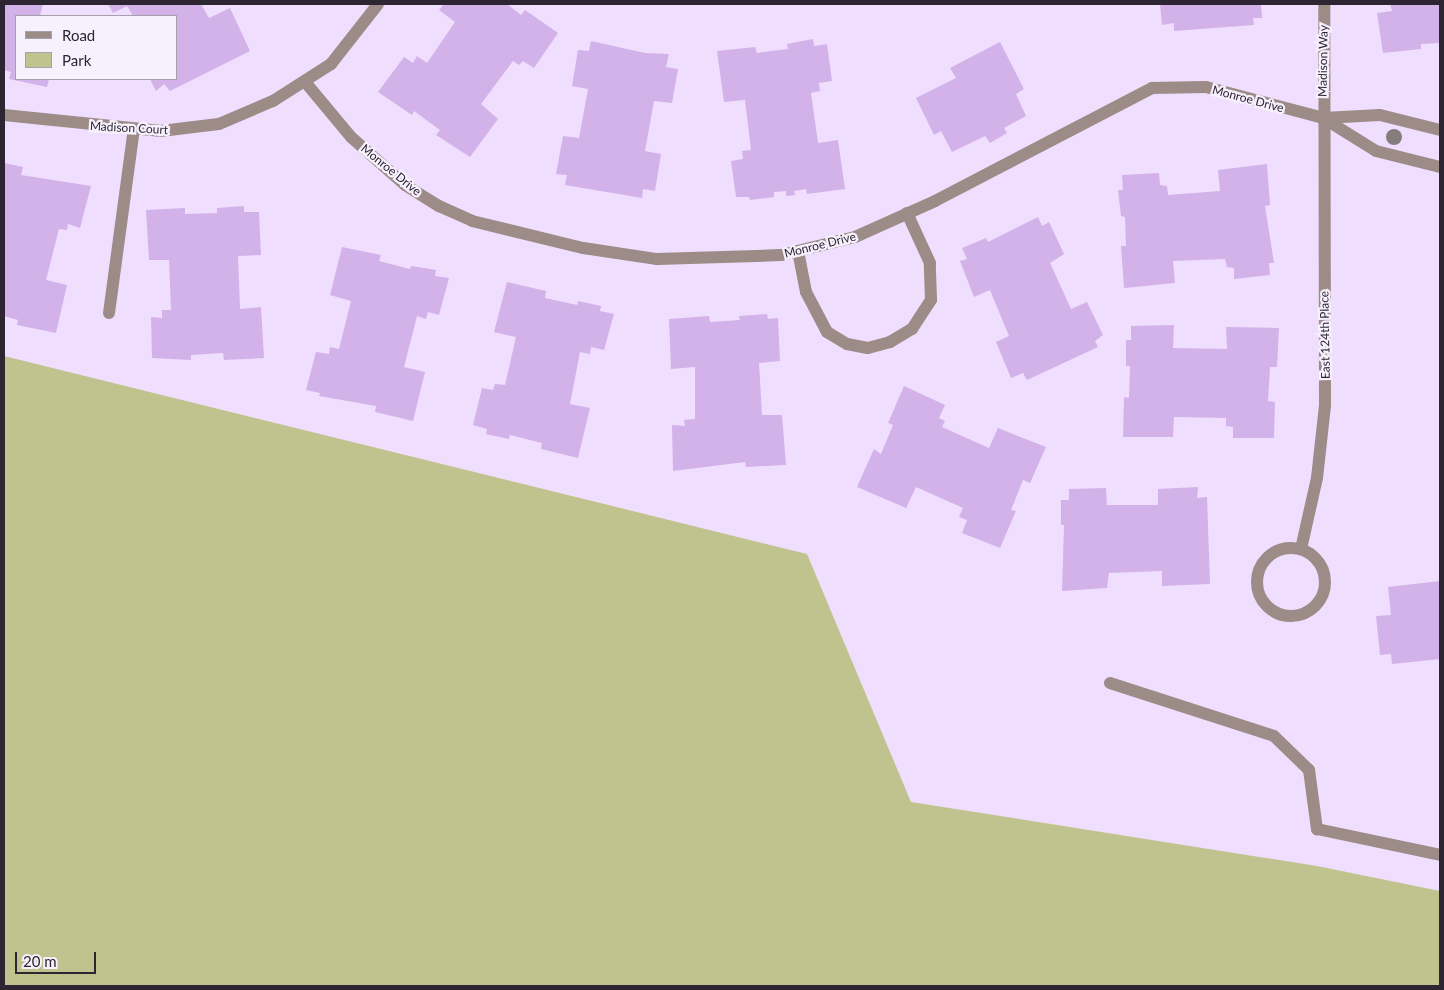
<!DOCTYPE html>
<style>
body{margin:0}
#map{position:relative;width:1444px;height:990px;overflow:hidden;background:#f0defe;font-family:Lato,sans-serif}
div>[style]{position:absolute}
.green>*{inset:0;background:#c1c38f}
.building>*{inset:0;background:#d2b2e8}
.lane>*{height:12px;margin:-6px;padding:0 6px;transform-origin:6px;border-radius:6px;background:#9c8b86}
.street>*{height:12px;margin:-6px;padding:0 6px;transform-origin:6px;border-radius:6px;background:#9c8b86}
.street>.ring{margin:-6px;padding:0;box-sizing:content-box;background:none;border:12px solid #9c8b86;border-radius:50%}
.trees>*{width:16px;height:16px;margin:-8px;border-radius:50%;background:#847d7c}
span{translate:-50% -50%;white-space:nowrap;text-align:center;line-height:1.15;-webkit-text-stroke:4.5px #f7f0fd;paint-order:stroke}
.street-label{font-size:12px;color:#2d2632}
.frame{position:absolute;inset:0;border:5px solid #2d2632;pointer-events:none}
.legend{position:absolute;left:15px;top:15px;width:162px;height:65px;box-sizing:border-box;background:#f7f0fd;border:1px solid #a69fac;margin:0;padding:6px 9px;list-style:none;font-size:15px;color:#2d2632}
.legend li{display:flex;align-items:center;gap:10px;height:25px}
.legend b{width:25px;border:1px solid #a69fac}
.scale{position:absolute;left:15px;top:952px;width:81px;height:22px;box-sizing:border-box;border:2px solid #2d2632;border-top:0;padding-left:6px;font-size:15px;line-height:18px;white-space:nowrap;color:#2d2632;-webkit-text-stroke:4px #f7f0fd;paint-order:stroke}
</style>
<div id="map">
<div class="green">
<div style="clip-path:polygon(4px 356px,807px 554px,911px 802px,1317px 866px,1440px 891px,1440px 986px,4px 986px)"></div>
</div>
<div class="building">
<div style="clip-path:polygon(4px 4px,43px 4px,40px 16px,16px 16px,16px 79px,49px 79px,47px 87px,9px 79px,11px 72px,4px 70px)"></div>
<div style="clip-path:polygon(108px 4px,201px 4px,209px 18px,230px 8px,250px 51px,170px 91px,164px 84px,156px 91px,150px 79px,176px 79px,176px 16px,133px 16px,127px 6px,113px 13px)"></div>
<div style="clip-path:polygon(444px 4px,507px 4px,521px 15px,525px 10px,558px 33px,534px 68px,523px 61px,519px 65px,513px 61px,481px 104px,498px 119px,470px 157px,436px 135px,440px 130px,414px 111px,412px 115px,378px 92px,404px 57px,413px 63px,417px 56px,427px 63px,455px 22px,439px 10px)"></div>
<div style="clip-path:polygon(1160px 4px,1261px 4px,1262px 18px,1253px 18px,1254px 25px,1174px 31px,1174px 23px,1162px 25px)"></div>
<div style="clip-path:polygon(1390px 4px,1440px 4px,1440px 43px,1421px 44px,1421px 49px,1383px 53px,1377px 13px,1392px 11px)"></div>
<div style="clip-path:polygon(813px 39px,814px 46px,827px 44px,832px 81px,819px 83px,820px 91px,811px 93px,818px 143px,838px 140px,845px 189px,807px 194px,806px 189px,794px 191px,795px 195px,786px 196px,786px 191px,774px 192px,774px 197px,750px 200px,749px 197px,736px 197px,731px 161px,743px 159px,742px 151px,751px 150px,745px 100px,724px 102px,717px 51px,755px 47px,757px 53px,788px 49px,787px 44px)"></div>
<div style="clip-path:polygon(591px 41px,645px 53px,669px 54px,666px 67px,678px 69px,672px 103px,654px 101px,645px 151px,661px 154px,655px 191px,643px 189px,642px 198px,565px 185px,567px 175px,556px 174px,563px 136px,579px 138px,588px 89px,572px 86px,578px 50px,589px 51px)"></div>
<div style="clip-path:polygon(1000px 42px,1024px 89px,1016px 94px,1026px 116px,1004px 128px,1007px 133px,990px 143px,985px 136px,952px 152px,941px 131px,934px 135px,916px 98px,956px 78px,950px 68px)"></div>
<div style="clip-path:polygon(4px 163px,23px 167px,21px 175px,91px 186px,80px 228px,68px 224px,67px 230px,59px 229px,46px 280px,67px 285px,56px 333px,17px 325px,18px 320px,4px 316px)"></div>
<div style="clip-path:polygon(1267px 164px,1270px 205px,1265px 206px,1274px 263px,1269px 263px,1270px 275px,1234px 279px,1234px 268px,1227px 267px,1225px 259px,1173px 261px,1175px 283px,1124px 288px,1121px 246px,1126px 246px,1125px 217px,1121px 216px,1118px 190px,1123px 190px,1122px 175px,1159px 173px,1160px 185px,1167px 186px,1168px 195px,1220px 191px,1218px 170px)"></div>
<div style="clip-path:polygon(244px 206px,244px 212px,259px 212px,261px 255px,238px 256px,240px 309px,261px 307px,264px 358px,224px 360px,223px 353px,191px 355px,191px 360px,152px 358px,151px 317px,162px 318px,162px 310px,171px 310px,169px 260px,149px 260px,146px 210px,185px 208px,185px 214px,217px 213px,217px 208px)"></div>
<div style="clip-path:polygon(1038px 217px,1042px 226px,1049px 222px,1064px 254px,1050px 263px,1071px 309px,1087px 302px,1103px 335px,1095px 341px,1098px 347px,1027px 380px,1023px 373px,1011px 378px,996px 342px,1009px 336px,990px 290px,974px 297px,960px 261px,967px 259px,962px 248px,986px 238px,988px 242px)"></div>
<div style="clip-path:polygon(342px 247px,381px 255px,379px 261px,410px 269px,411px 266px,436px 270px,435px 276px,449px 278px,439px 315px,428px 312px,426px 319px,417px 316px,404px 367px,425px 372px,413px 421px,375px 412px,376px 406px,319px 396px,320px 393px,306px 390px,316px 352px,329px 354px,330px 347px,339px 349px,351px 301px,330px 295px)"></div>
<div style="clip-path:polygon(507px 282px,546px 291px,545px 298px,577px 305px,578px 301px,601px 306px,600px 311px,614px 314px,604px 350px,591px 347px,590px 354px,580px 352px,570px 404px,590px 408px,578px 458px,541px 449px,542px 443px,510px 435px,509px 439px,486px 434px,487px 429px,473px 425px,482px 388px,493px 390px,495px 384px,505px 385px,516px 337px,494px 332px)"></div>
<div style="clip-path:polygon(767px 314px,768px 319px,778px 318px,780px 361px,759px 363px,762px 415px,782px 415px,786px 465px,746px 467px,745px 462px,673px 471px,672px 425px,685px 426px,684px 420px,695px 419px,695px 367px,671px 369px,669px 319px,709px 316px,710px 322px,740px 320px,739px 316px)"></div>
<div style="clip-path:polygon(1174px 325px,1173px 348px,1227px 349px,1226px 327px,1279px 328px,1277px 367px,1270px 367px,1268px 401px,1275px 402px,1274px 438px,1233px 438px,1233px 427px,1226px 426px,1226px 418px,1174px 417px,1173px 437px,1123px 437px,1124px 397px,1129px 398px,1130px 366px,1126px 366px,1126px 340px,1131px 340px,1131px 326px)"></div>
<div style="clip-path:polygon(904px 386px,945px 405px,939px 418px,945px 421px,942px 427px,989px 448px,998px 428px,1046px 447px,1030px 483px,1023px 480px,1011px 510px,1016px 511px,1000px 548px,962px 533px,967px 520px,959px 517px,963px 508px,916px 487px,906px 508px,857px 487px,874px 449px,881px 454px,893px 425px,888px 423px)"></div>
<div style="clip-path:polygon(1198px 487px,1197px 498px,1207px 497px,1210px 584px,1162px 586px,1162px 571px,1109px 573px,1107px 588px,1062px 591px,1064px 525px,1061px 525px,1061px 500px,1069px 500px,1069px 489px,1106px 488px,1107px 505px,1158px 505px,1158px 489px)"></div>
<div style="clip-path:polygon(1440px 581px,1440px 659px,1392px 664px,1391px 654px,1380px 655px,1376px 616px,1391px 615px,1388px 587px)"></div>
</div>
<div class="lane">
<div style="left:798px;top:251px;width:42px;rotate:79deg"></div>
<div style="left:806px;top:292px;width:45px;rotate:62.3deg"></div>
<div style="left:827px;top:332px;width:23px;rotate:31deg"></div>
<div style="left:847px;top:344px;width:21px;rotate:11deg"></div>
<div style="left:868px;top:348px;width:23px;rotate:-15deg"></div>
<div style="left:890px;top:342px;width:26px;rotate:-31deg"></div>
<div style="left:912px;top:329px;width:35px;rotate:-57deg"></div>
<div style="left:931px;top:300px;width:37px;rotate:-92deg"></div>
<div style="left:930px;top:263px;width:55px;rotate:-114.7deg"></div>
<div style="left:109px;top:313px;width:186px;rotate:-82.3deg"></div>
<div style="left:1110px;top:683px;width:172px;rotate:17.9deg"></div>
<div style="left:1274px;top:736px;width:49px;rotate:44.2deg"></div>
<div style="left:1309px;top:770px;width:60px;rotate:82.3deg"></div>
<div style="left:1317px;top:829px;width:126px;rotate:11.9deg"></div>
</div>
<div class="street">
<div style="left:306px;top:83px;width:70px;rotate:50.2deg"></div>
<div style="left:351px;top:137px;width:72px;rotate:41.6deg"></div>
<div style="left:405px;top:185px;width:40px;rotate:32deg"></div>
<div style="left:439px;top:206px;width:36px;rotate:24deg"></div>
<div style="left:472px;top:221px;width:114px;rotate:13.7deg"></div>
<div style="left:583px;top:248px;width:75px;rotate:8.5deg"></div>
<div style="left:657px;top:259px;width:124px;rotate:-1.8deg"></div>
<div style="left:781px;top:255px;width:76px;rotate:-13.7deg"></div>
<div style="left:855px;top:237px;width:88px;rotate:-24.2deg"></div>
<div style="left:935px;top:201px;width:245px;rotate:-27.5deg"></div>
<div style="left:1152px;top:88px;width:54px;rotate:-1.1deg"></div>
<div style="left:1206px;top:87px;width:121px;rotate:14.8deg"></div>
<div style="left:1323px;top:118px;width:62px;rotate:31.9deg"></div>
<div style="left:1376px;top:151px;width:66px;rotate:14deg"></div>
<div style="left:4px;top:115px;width:158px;rotate:5.8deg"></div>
<div style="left:161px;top:131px;width:58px;rotate:-6.9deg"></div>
<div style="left:219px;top:124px;width:59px;rotate:-23.1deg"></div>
<div style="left:273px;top:101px;width:69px;rotate:-32.5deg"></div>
<div style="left:331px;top:64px;width:76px;rotate:-51.9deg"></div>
<div style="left:1323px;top:118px;width:57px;rotate:-3deg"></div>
<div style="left:1380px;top:115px;width:62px;rotate:14deg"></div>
<div class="ring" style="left:1257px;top:548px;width:56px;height:56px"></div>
<div style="left:1301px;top:549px;width:73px;rotate:-77.3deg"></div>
<div style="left:1317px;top:478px;width:72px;rotate:-83.7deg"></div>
<div style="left:1325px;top:406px;width:402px;rotate:-90.1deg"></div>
</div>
<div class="trees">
<div style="left:1394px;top:137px"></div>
</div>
<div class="street-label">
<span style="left:1323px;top:61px;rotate:-89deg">Madison Way</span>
<span style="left:1248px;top:99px;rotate:15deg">Monroe Drive</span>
<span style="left:129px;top:128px;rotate:3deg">Madison Court</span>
<span style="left:391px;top:170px;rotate:39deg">Monroe Drive</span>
<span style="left:820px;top:245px;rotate:-14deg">Monroe Drive</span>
<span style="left:1325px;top:335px;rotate:-91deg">East 124th Place</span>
</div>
<div class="frame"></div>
<ul class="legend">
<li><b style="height:6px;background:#9c8b86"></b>Road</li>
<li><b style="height:14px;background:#c1c38f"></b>Park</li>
</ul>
<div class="scale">20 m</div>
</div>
